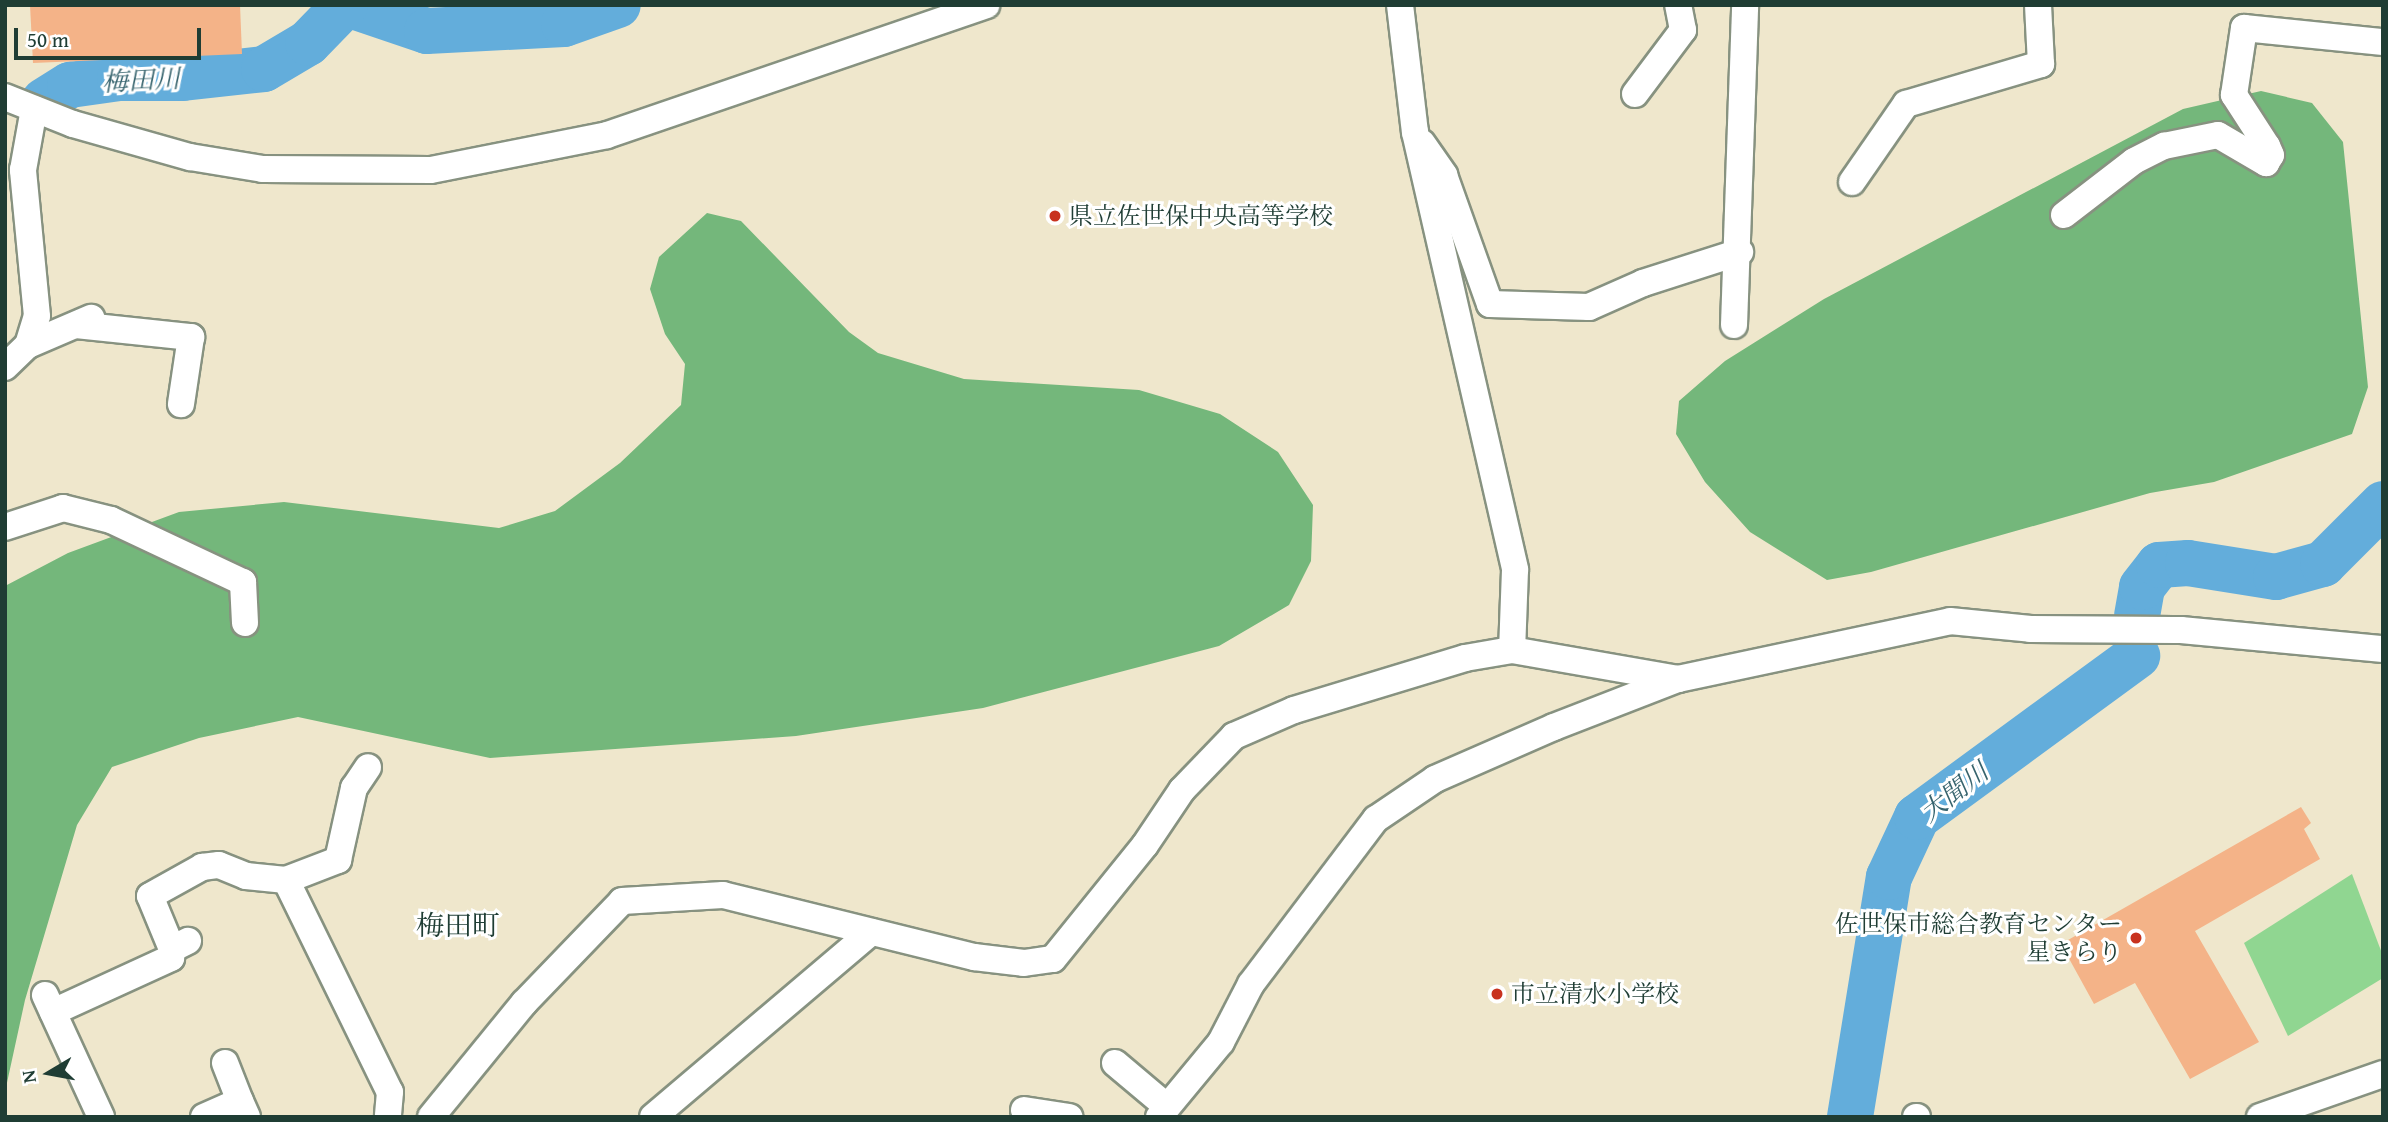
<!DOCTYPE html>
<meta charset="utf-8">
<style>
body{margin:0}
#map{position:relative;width:2388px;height:1122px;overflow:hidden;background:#efe7cc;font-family:"Gentium Book Plus","Noto Serif JP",serif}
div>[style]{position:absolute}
.green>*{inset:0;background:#90d691}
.forest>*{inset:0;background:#74b77b}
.river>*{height:46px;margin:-23px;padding:0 23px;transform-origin:23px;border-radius:23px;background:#63addb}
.building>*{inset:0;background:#f4b388}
.roads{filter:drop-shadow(2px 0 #879280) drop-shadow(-2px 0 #879280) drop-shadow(0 2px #879280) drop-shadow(0 -2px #879280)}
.street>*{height:26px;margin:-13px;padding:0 13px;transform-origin:13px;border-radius:13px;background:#fff}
.dots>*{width:19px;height:19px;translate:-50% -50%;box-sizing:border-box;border:4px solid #fff;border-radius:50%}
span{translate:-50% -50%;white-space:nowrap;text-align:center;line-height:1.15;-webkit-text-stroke:6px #fff;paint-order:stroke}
.poi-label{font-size:24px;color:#1f3d34}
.left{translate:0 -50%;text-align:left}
.right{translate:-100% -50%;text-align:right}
.water-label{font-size:26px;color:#37646e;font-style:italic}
.quarter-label{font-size:28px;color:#1f3d34}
.frame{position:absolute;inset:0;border:7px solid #1f3d34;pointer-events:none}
.north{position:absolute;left:14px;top:1038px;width:70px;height:70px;-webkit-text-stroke:5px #fff;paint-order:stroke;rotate:260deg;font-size:19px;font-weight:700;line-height:28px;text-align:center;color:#1f3d34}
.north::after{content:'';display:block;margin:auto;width:24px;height:32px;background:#1f3d34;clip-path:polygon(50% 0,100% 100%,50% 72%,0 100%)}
.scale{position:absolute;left:14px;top:28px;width:187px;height:32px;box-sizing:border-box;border:4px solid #1f3d34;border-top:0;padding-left:9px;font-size:21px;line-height:24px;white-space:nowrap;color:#1f3d34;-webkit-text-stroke:5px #fff;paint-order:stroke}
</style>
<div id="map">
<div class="green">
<div style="clip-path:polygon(2352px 874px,2383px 956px,2383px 978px,2288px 1036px,2244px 943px)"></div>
</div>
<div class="forest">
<div style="clip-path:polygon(2261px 91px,2312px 103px,2343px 142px,2368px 387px,2352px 434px,2214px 482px,2150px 493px,1871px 572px,1827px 580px,1750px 532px,1705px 482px,1676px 434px,1679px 401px,1725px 361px,1824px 299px,2183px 109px)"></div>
<div style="clip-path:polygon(707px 213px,741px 221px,849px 332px,878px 353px,964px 379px,1139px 390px,1220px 414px,1278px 452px,1313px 505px,1311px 561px,1289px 605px,1219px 646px,983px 708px,796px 736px,490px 758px,298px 717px,199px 738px,112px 767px,77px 825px,25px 1000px,5px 1092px,5px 586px,68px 553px,179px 512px,284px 502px,499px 528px,555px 511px,620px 463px,681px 405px,685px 364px,665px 334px,650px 289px,659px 257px)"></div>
</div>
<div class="river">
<div style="left:350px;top:5px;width:81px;rotate:18.7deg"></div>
<div style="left:427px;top:31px;width:137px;rotate:-2.9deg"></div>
<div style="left:564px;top:24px;width:57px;rotate:-19.4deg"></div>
<div style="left:44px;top:101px;width:31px;rotate:-32deg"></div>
<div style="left:70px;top:85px;width:50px;rotate:-8deg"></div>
<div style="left:120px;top:78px;width:63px"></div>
<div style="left:183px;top:78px;width:81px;rotate:-6.3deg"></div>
<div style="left:264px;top:69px;width:51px;rotate:-30.6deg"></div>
<div style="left:308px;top:43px;width:53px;rotate:-45.8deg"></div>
<div style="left:2137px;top:616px;width:29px;rotate:-80deg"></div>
<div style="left:2142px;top:587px;width:28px;rotate:-52deg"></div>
<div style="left:2159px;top:565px;width:29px;rotate:-4deg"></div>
<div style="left:2188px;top:563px;width:89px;rotate:9deg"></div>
<div style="left:2276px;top:577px;width:49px;rotate:-15.5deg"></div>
<div style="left:2323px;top:564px;width:85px;rotate:-45deg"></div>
<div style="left:1850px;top:1117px;width:243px;rotate:-80.8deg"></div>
<div style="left:1889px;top:877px;width:66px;rotate:-65deg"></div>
<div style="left:1917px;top:817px;width:273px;rotate:-36.2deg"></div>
</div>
<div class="building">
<div style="clip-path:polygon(30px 5px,240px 5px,242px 54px,33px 63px)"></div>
<div style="clip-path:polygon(2301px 807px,2311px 823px,2304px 829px,2320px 859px,2195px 931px,2259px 1042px,2190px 1079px,2135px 983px,2094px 1004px,2061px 944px)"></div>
</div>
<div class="roads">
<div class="street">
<div style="left:1400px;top:5px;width:128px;rotate:83.3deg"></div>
<div style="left:1415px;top:132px;width:449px;rotate:77.1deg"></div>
<div style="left:1515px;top:570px;width:80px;rotate:92.1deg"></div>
<div style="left:1635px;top:94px;width:80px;rotate:-53.1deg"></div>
<div style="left:1683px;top:30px;width:25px;rotate:-101deg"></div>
<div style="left:5px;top:97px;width:73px;rotate:21.7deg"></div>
<div style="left:73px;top:124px;width:122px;rotate:15.8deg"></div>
<div style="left:190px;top:157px;width:74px;rotate:9.3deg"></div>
<div style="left:263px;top:169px;width:168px;rotate:0.3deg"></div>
<div style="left:431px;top:170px;width:179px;rotate:-11.2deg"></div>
<div style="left:607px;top:135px;width:401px;rotate:-18.9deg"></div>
<div style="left:1422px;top:143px;width:39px;rotate:55deg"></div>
<div style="left:1444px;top:175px;width:137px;rotate:70.4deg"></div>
<div style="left:1490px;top:304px;width:99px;rotate:1.7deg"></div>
<div style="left:1589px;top:307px;width:59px;rotate:-24deg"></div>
<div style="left:1643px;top:283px;width:102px;rotate:-17.7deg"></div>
<div style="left:1852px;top:182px;width:95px;rotate:-55.3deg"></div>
<div style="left:1906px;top:104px;width:141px;rotate:-16.5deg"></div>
<div style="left:2041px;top:64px;width:59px;rotate:-92.9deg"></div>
<div style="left:2064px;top:215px;width:88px;rotate:-37.6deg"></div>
<div style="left:2134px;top:161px;width:34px;rotate:-27deg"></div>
<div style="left:2164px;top:146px;width:55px;rotate:-11.5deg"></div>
<div style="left:2218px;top:135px;width:56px;rotate:30.3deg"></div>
<div style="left:2266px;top:163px;width:9px;rotate:-58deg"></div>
<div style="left:2271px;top:155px;width:10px;rotate:-114deg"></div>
<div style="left:2267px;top:146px;width:61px;rotate:-122.9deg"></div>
<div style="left:2234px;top:95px;width:68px;rotate:-81.5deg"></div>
<div style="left:2244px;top:28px;width:140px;rotate:5.8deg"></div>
<div style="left:76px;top:325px;width:116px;rotate:6deg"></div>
<div style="left:191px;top:337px;width:68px;rotate:98.5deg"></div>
<div style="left:1734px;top:325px;width:320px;rotate:-88deg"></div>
<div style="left:28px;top:345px;width:69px;rotate:-23.2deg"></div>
<div style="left:5px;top:367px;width:32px;rotate:-44deg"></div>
<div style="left:28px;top:345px;width:30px;rotate:-73deg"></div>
<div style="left:37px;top:316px;width:147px;rotate:-95.5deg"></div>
<div style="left:23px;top:170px;width:62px;rotate:-79.8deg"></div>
<div style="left:5px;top:527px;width:61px;rotate:-18.1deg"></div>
<div style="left:63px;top:508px;width:49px;rotate:14deg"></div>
<div style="left:111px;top:520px;width:146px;rotate:25.2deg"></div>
<div style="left:243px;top:582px;width:41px;rotate:87.2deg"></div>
<div style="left:286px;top:880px;width:56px;rotate:-21deg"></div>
<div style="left:338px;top:860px;width:74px;rotate:-77.5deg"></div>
<div style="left:354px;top:788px;width:25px;rotate:-56deg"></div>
<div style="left:172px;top:949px;width:57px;rotate:-112.5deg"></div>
<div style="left:150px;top:896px;width:60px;rotate:-29.1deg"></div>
<div style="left:202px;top:867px;width:17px;rotate:-7deg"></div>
<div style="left:219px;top:865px;width:29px;rotate:22deg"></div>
<div style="left:246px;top:876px;width:40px;rotate:5.7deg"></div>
<div style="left:286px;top:880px;width:236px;rotate:63.9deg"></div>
<div style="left:390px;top:1092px;width:25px;rotate:95deg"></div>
<div style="left:45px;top:995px;width:134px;rotate:65.3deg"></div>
<div style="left:53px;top:1012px;width:130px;rotate:-24.6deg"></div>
<div style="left:171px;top:958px;width:9px;rotate:-84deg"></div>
<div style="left:172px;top:949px;width:18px;rotate:-27deg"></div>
<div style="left:225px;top:1063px;width:41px;rotate:68.5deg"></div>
<div style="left:1115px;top:1063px;width:67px;rotate:40.1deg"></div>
<div style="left:1024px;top:1110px;width:46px;rotate:8.8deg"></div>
<div style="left:204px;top:1117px;width:39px;rotate:-24deg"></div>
<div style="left:240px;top:1101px;width:17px;rotate:66deg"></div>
<div style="left:431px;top:1117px;width:147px;rotate:-50.8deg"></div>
<div style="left:524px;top:1003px;width:141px;rotate:-46.1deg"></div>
<div style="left:622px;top:901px;width:101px;rotate:-3.4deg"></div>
<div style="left:723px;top:895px;width:259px;rotate:13.9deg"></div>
<div style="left:974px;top:957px;width:50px;rotate:6.8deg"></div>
<div style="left:1024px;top:963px;width:29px;rotate:-8deg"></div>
<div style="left:1053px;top:959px;width:146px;rotate:-51.1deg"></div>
<div style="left:1145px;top:845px;width:66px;rotate:-56.1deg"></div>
<div style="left:1182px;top:790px;width:75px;rotate:-46.1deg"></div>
<div style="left:1234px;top:736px;width:65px;rotate:-23.4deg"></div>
<div style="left:1294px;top:710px;width:179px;rotate:-16.9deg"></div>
<div style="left:1465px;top:658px;width:48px;rotate:-9.7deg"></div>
<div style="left:1512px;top:650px;width:169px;rotate:9.9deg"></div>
<div style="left:653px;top:1117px;width:286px;rotate:-40.3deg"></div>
<div style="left:1159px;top:1117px;width:97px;rotate:-50.4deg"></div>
<div style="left:1221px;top:1042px;width:65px;rotate:-62.7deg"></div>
<div style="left:1251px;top:984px;width:207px;rotate:-52.9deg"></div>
<div style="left:1376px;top:819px;width:71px;rotate:-34.1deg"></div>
<div style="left:1435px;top:779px;width:130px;rotate:-23.6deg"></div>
<div style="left:1554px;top:727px;width:133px;rotate:-21.2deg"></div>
<div style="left:1678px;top:679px;width:278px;rotate:-12deg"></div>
<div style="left:1950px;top:621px;width:81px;rotate:5.6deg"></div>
<div style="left:2031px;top:629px;width:150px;rotate:0.4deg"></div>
<div style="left:2181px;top:630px;width:203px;rotate:5.4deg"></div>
<div style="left:1916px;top:1117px;width:1px"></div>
<div style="left:2260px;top:1117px;width:130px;rotate:-19.3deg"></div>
</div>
</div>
<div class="dots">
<div style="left:1055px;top:216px;background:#c8321e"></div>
<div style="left:2136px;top:938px;background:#c8321e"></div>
<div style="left:1497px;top:994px;background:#c8321e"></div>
</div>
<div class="poi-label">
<span class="left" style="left:1069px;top:216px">県立佐世保中央高等学校</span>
<span class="right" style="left:2122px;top:938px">佐世保市総合教育センター<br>星きらり</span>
<span class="left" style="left:1511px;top:994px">市立清水小学校</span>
</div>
<div class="water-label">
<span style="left:141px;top:80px;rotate:-3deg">梅田川</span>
<span style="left:1954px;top:792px;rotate:-38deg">大聞川</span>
</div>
<div class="quarter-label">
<span style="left:458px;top:925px">梅田町</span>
</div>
<div class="frame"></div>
<div class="north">N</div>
<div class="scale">50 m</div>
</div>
